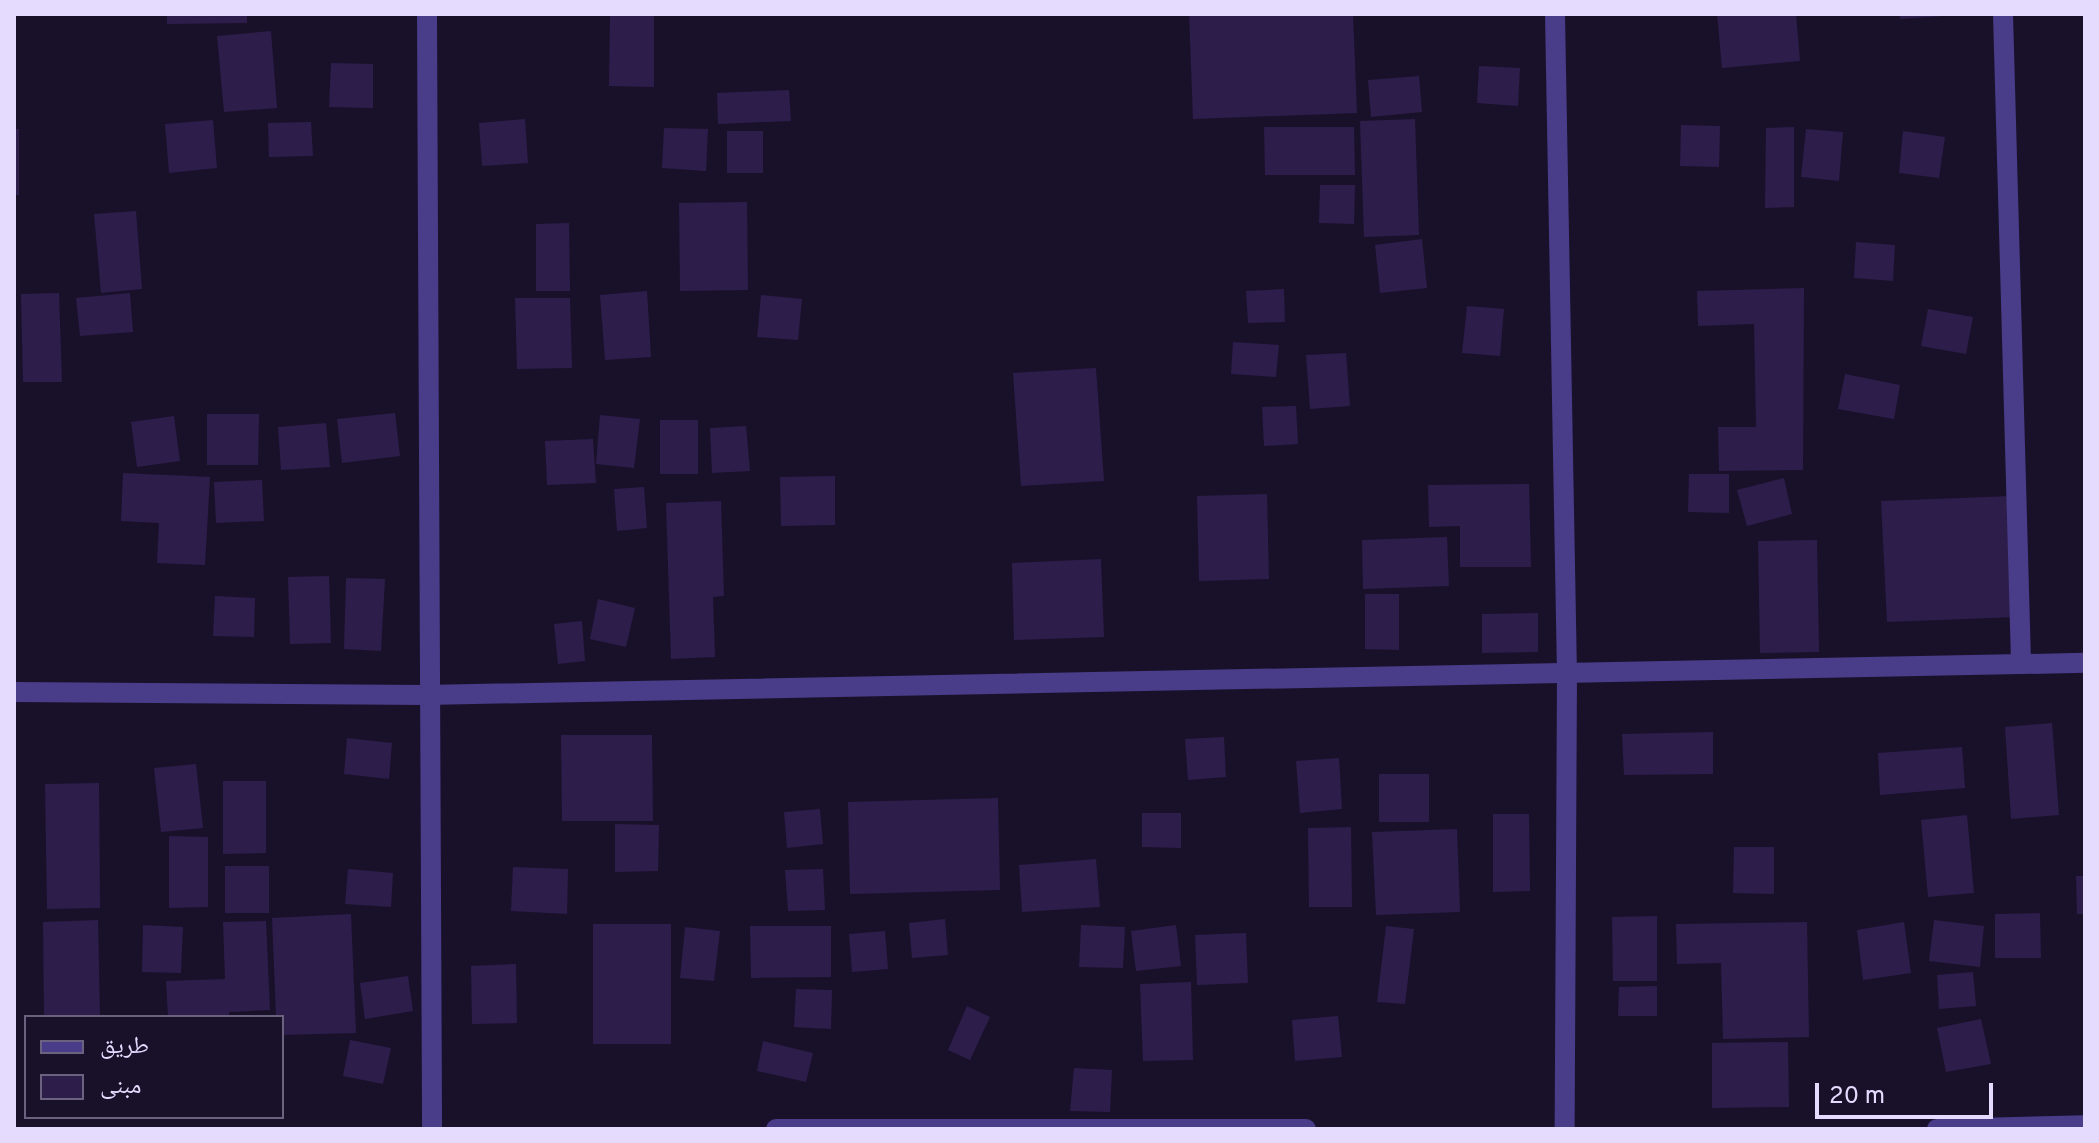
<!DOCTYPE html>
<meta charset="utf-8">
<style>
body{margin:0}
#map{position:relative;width:2099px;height:1143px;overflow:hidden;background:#19112a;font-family:Overpass,"Noto Naskh Arabic",sans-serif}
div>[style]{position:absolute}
.building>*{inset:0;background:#2d1d4b}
.minor>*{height:20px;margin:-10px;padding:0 10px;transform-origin:10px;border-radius:10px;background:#493c89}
span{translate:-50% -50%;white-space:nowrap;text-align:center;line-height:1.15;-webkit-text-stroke:6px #19112a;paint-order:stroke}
.frame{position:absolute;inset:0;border:16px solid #e4dbff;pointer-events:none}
.legend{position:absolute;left:24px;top:1015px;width:260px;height:104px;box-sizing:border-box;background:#19112a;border:2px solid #6a627f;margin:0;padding:10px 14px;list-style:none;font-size:24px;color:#e4dbff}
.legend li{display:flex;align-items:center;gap:16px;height:40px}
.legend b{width:40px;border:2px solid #6a627f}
.scale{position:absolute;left:1815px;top:1083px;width:178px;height:36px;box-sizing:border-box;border:4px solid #e4dbff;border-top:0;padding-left:10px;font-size:24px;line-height:28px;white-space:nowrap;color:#e4dbff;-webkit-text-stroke:6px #19112a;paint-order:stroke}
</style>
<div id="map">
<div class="building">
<div style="clip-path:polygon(167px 14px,247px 14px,247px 23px,167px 24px)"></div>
<div style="clip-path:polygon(610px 14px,654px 14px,654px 87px,609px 86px)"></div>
<div style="clip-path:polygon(1189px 14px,1353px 14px,1357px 113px,1193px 119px)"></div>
<div style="clip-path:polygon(1717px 14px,1796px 14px,1800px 61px,1722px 68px)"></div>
<div style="clip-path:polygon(1900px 14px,1943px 14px,1943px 16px,1900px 19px)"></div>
<div style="clip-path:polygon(271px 31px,277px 108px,224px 112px,217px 36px)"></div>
<div style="clip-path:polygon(331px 63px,373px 64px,373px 108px,329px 107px)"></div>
<div style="clip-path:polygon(1479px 66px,1520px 68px,1518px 106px,1477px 103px)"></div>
<div style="clip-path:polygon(1419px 76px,1422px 112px,1371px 117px,1368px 80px)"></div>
<div style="clip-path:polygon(789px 90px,791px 121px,718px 124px,717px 93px)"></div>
<div style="clip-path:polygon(525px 119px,528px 163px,482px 166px,479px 123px)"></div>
<div style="clip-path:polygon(1415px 119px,1419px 235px,1364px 237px,1360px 121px)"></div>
<div style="clip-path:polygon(213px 120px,217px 168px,169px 173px,165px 124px)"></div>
<div style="clip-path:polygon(311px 122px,313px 156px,269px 157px,268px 123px)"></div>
<div style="clip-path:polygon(1681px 125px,1720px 126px,1719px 167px,1680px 166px)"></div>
<div style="clip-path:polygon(1264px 127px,1354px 127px,1355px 175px,1265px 175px)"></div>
<div style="clip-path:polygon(1794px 127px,1794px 207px,1765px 208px,1766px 128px)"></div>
<div style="clip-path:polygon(664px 128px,708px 129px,706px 171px,662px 168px)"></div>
<div style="clip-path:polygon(14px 129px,19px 129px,19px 195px,14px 195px)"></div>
<div style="clip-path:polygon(1806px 129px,1843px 132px,1839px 181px,1801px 177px)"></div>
<div style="clip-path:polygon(727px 131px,763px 131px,763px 173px,727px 173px)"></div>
<div style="clip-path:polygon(1903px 131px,1945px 137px,1939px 178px,1899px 173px)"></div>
<div style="clip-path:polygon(1320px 185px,1355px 185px,1354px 224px,1319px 223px)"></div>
<div style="clip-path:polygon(747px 202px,748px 290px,680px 291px,679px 203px)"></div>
<div style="clip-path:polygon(136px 211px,142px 289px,101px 293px,94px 214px)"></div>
<div style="clip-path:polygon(569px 223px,570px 291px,536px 291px,536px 224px)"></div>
<div style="clip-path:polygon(1422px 239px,1427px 288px,1380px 293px,1375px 245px)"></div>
<div style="clip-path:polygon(1856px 242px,1895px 245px,1893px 281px,1854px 278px)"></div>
<div style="clip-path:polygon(1804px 288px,1803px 470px,1719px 471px,1718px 427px,1756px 427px,1754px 324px,1698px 326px,1697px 291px)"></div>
<div style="clip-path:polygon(1284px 289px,1285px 322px,1248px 323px,1246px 291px)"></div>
<div style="clip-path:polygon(647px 291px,651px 357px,605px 360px,600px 295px)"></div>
<div style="clip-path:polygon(59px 293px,62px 382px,23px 382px,21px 294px)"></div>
<div style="clip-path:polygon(130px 293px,133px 332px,80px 336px,76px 298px)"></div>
<div style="clip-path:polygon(761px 295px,802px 299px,798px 340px,757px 337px)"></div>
<div style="clip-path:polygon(515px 298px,570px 298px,572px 368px,517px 369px)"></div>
<div style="clip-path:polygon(1467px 306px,1504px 309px,1500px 356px,1462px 353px)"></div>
<div style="clip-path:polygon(1928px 309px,1973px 317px,1966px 354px,1921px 346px)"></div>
<div style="clip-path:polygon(1233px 342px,1279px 345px,1276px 377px,1231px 374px)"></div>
<div style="clip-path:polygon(1346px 353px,1350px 406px,1310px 409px,1306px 355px)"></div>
<div style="clip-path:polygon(1096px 368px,1104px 481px,1021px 486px,1013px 373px)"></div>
<div style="clip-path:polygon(1845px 374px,1900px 385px,1894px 419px,1838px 409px)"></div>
<div style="clip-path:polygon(1296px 406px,1298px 444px,1264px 446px,1262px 407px)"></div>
<div style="clip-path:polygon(395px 413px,400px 456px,342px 463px,337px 419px)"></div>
<div style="clip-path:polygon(207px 414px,259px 414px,258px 465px,207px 465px)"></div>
<div style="clip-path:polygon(600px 415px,640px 419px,634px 468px,596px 464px)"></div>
<div style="clip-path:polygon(174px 416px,180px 461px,137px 467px,131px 422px)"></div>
<div style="clip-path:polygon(660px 420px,698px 420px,698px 474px,660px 474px)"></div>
<div style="clip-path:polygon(326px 423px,330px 467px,281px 470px,278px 427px)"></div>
<div style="clip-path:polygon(746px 426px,750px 471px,712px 473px,710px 428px)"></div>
<div style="clip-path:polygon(593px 439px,596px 483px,547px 485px,545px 441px)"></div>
<div style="clip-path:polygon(123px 473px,210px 477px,205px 565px,157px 563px,159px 523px,121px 521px)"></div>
<div style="clip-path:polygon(1689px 474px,1729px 474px,1729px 513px,1688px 512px)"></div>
<div style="clip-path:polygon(835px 476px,835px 525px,781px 526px,780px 477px)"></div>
<div style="clip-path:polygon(1784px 478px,1792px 514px,1747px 526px,1737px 490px)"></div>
<div style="clip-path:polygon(262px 480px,264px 521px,216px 523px,214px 482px)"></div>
<div style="clip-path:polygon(1529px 484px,1531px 567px,1460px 567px,1460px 526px,1429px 527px,1428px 485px)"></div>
<div style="clip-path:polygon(644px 487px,647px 528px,617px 531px,614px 489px)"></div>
<div style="clip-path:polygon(1267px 494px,1269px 579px,1199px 581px,1197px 496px)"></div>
<div style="clip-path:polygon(2012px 496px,2017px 617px,1887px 622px,1881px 501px)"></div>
<div style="clip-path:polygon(721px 501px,724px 596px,713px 597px,715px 657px,671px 659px,666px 503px)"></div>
<div style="clip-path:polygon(1447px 537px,1449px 586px,1363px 589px,1362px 540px)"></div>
<div style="clip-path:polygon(1817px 540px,1819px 652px,1760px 653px,1758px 541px)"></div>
<div style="clip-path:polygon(1101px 559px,1104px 637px,1014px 640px,1012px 563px)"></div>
<div style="clip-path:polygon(329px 576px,331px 643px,290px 644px,288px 577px)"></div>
<div style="clip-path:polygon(346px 578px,385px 579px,381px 651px,344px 649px)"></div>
<div style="clip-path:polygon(1365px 594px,1399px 594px,1399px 650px,1365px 649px)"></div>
<div style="clip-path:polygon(215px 596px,255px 598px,254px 637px,213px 636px)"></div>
<div style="clip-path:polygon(598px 599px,635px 608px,626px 647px,590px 639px)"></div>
<div style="clip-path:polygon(1538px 613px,1538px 652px,1482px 653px,1482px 614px)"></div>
<div style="clip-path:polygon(582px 621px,585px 661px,558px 664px,554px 624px)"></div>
<div style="clip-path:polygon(2052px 723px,2059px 815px,2011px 819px,2005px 727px)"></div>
<div style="clip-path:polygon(1713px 732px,1713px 774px,1624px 775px,1622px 734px)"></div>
<div style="clip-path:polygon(561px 735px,652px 735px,653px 821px,562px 821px)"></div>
<div style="clip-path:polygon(1224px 737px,1226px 777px,1188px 780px,1185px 739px)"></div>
<div style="clip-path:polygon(347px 738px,392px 743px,389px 779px,344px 774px)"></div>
<div style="clip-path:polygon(1962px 747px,1965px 788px,1880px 795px,1878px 753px)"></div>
<div style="clip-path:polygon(1339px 758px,1342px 809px,1300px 813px,1296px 761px)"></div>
<div style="clip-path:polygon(196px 764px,203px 828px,161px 832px,154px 768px)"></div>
<div style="clip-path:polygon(1379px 774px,1429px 774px,1429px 822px,1379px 822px)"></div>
<div style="clip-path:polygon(223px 781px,266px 781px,266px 853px,223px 854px)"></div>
<div style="clip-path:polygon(99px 783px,100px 908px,47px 909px,45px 784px)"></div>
<div style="clip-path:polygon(998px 798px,1000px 890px,850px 894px,848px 802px)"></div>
<div style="clip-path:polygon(820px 809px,823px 844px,787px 848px,784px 812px)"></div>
<div style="clip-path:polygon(1142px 813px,1181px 813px,1181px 848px,1142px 847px)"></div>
<div style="clip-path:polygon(1493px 814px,1529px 814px,1530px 891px,1493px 892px)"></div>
<div style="clip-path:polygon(1967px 815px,1974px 893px,1928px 897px,1921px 820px)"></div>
<div style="clip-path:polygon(615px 824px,659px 825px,658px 871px,615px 872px)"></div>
<div style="clip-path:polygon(1351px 827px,1352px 907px,1309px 907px,1308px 828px)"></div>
<div style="clip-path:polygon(1457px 829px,1460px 912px,1376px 915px,1372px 832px)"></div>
<div style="clip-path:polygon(169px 836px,208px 837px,208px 907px,169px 908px)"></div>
<div style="clip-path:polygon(1734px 847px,1774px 847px,1774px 894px,1733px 893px)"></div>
<div style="clip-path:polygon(1096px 859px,1100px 907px,1022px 912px,1019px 865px)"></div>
<div style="clip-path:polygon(225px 866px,269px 866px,269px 913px,225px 913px)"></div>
<div style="clip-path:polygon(513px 867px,568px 869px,567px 914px,511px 911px)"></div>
<div style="clip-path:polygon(348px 869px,393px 873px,391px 907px,345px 904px)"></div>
<div style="clip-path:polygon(823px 869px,825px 910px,788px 911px,785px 870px)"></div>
<div style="clip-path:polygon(2076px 876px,2085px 876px,2085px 914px,2077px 914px)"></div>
<div style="clip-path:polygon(2040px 913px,2041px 958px,1995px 958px,1995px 914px)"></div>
<div style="clip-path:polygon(351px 914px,356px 1033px,282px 1035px,282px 1017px,276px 1017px,272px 918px)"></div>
<div style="clip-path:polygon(1657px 916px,1657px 981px,1613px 981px,1612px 917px)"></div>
<div style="clip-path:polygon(945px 919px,948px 955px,912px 958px,909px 923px)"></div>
<div style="clip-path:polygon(98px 920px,100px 1017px,44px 1017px,43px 922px)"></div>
<div style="clip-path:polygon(1934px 920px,1984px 926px,1980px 967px,1929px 961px)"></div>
<div style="clip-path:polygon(266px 921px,270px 1010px,229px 1012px,229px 1017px,168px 1017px,166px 981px,225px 979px,223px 922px)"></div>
<div style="clip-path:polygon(1807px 922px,1809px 1037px,1723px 1039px,1721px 963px,1677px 964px,1676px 924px)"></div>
<div style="clip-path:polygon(1904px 922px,1911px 973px,1863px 980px,1857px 930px)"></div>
<div style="clip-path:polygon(593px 924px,671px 924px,671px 1044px,593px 1044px)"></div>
<div style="clip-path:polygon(143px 925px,183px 927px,181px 973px,142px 972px)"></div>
<div style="clip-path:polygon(1081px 925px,1125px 927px,1123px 968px,1079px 967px)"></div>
<div style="clip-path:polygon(1176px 925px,1181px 966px,1136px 971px,1131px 931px)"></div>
<div style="clip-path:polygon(750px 926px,831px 926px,831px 977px,751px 978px)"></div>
<div style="clip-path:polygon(1386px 926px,1414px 929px,1405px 1004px,1377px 1002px)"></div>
<div style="clip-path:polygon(685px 927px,720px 931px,714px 981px,680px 978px)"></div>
<div style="clip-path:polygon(885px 931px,888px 969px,852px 972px,849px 934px)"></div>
<div style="clip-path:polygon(1246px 933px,1248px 983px,1197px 985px,1195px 935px)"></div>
<div style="clip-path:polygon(516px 964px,517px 1023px,472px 1024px,471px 966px)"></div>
<div style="clip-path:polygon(1973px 972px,1976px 1006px,1939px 1009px,1937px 975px)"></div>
<div style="clip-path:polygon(408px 976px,413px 1011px,365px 1019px,360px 983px)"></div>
<div style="clip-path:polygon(1191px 982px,1193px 1060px,1143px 1061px,1140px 984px)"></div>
<div style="clip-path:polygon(1657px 986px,1657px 1016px,1618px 1016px,1619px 987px)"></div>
<div style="clip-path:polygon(796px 989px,832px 990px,831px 1029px,794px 1027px)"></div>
<div style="clip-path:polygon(967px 1006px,990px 1017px,970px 1060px,948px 1050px)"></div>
<div style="clip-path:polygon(1338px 1016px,1342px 1057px,1295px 1061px,1292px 1020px)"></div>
<div style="clip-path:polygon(1981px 1019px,1991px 1064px,1946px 1072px,1937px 1028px)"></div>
<div style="clip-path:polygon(350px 1040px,391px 1048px,383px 1084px,343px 1076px)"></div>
<div style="clip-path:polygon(763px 1041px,813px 1053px,806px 1082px,757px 1071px)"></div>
<div style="clip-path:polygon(1788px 1042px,1789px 1107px,1712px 1108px,1712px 1043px)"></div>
<div style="clip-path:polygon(1074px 1068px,1112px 1070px,1110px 1112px,1070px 1111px)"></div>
</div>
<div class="minor">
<div style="left:427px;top:14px;width:1115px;rotate:89.74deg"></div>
<div style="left:1555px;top:14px;width:661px;rotate:88.96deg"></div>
<div style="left:1567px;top:675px;width:454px;rotate:90.3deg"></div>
<div style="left:2003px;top:14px;width:649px;rotate:88.41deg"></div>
<div style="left:14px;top:692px;width:412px;rotate:0.4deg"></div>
<div style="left:426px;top:695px;width:1659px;rotate:-1.11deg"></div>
<div style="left:776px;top:1129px;width:530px"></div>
<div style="left:1937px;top:1129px;width:148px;rotate:-1.5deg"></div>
</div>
<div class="frame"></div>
<ul class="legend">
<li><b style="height:10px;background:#493c89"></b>طريق</li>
<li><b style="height:22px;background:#2d1d4b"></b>مبنى</li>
</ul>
<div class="scale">20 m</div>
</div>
